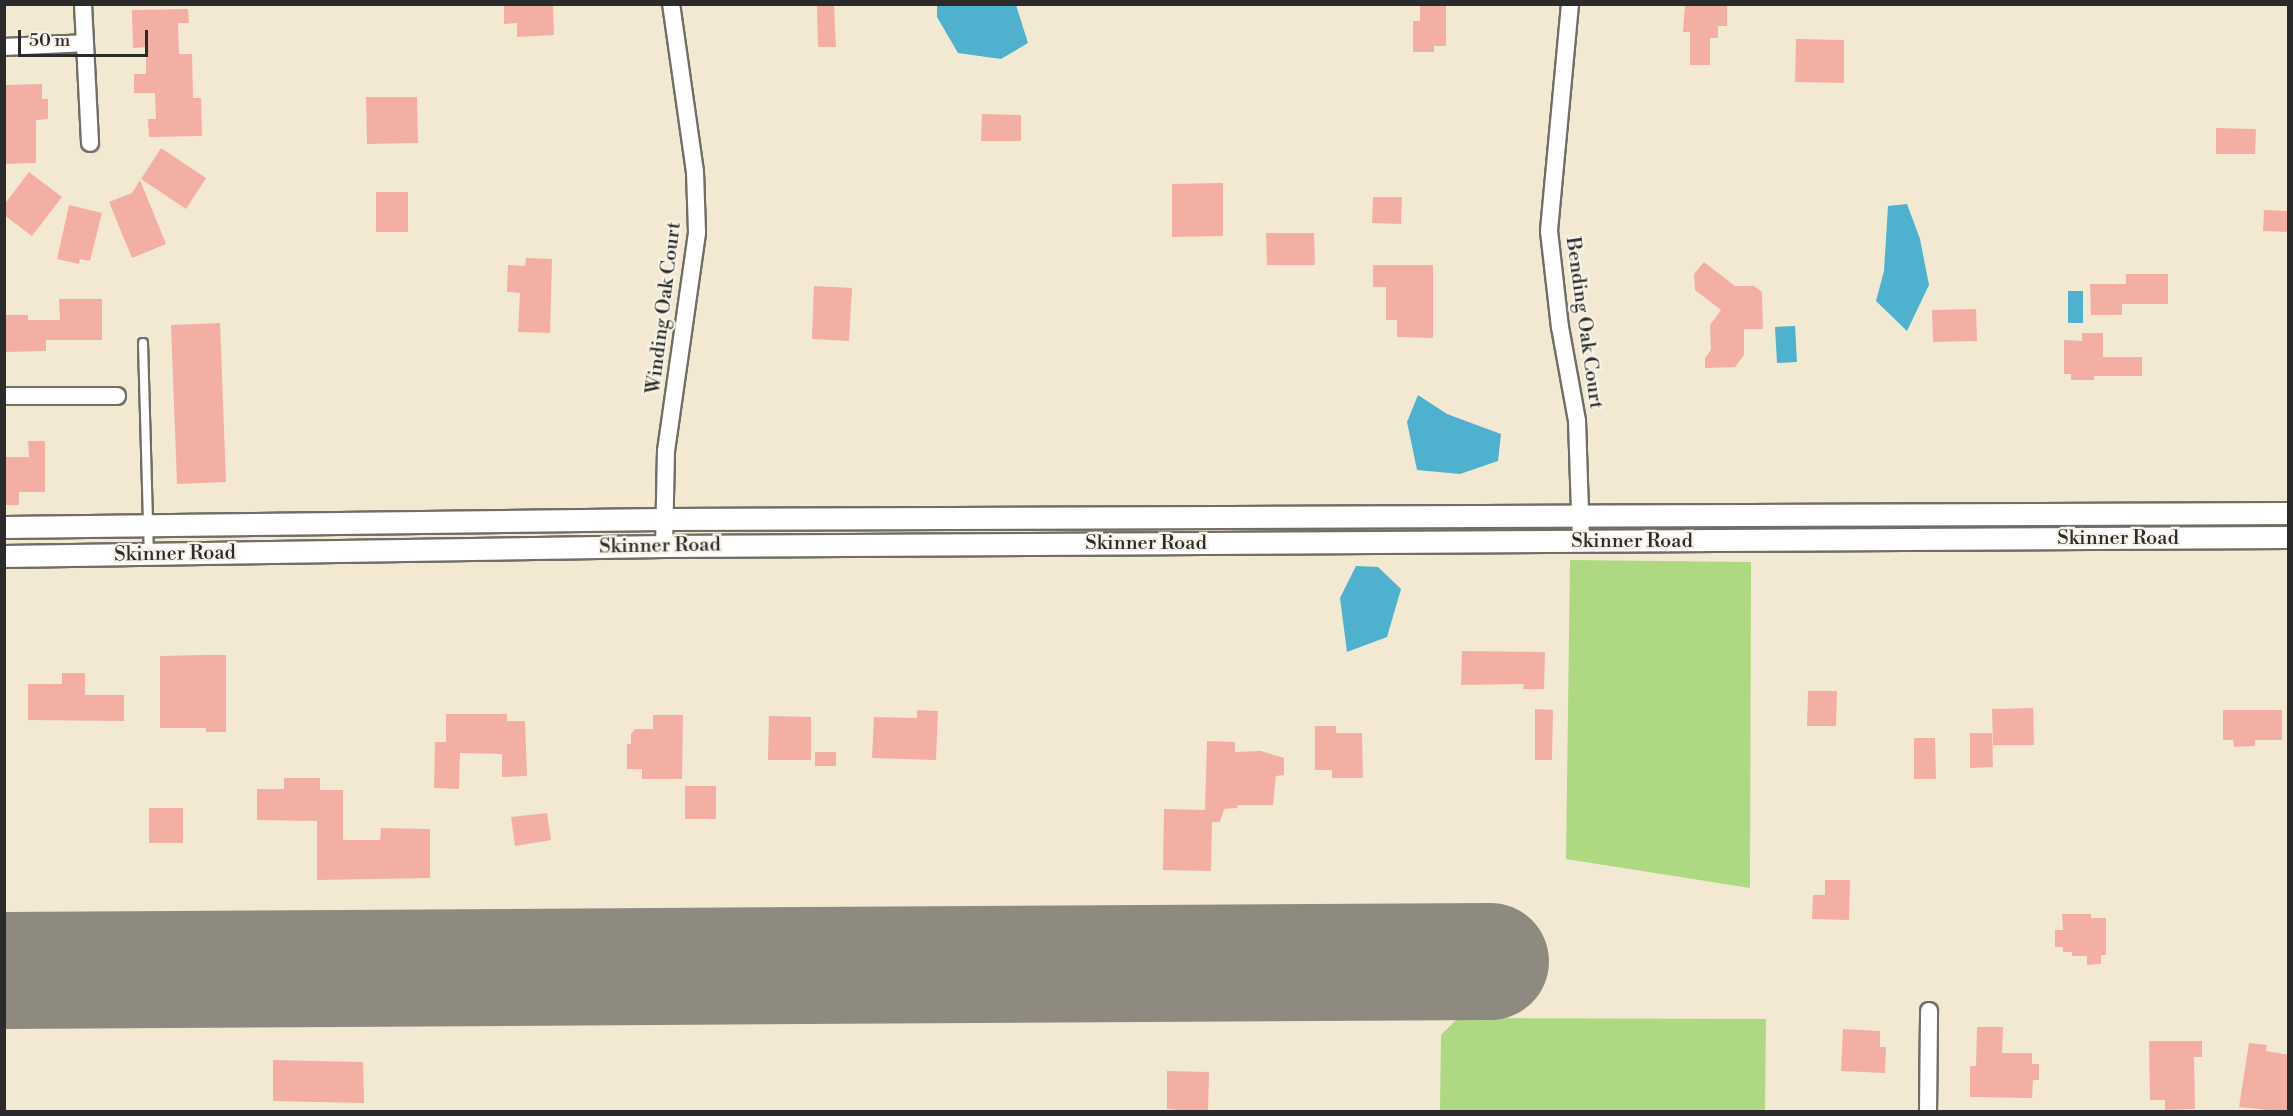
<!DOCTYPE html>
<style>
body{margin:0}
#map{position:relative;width:2293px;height:1116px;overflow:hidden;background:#f3e9d3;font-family:"Libre Bodoni",serif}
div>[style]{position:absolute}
.green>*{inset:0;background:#afd883}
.water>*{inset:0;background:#4eb1cd}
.runway>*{height:117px;margin:-58.5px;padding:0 58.5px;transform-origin:58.5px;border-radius:58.5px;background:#8f8a7f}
.building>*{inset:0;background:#f4afa4}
.roads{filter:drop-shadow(2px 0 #716e66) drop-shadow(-2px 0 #716e66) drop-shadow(0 2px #716e66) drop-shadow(0 -2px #716e66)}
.service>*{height:8px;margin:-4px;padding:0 4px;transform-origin:4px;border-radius:4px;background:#fff}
.minor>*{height:16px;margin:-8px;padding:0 8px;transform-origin:8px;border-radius:8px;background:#fff}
.tertiary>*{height:21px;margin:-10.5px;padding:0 10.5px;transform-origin:10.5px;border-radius:10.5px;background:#fff}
span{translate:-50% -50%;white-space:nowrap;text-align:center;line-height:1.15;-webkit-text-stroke:4.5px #f7f3e8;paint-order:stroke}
.street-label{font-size:20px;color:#2b2b2b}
.frame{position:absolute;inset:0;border:6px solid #2b2b2b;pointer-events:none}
.scale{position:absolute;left:18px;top:30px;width:130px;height:27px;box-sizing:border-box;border:3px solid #2b2b2b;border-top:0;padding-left:8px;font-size:18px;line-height:21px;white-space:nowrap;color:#2b2b2b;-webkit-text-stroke:4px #f7f3e8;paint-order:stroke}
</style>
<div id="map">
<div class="green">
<div style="clip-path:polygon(1570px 560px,1751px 562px,1750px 888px,1566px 859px)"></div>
<div style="clip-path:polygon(1458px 1018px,1766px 1019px,1765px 1111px,1440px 1111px,1441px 1035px)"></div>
</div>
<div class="water">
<div style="clip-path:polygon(937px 5px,1016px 5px,1028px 43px,1001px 59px,958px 53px,937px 17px)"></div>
<div style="clip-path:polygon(1907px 204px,1920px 239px,1929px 285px,1907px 331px,1876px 301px,1884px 271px,1888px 206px)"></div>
<div style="clip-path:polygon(2068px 291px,2083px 291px,2083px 323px,2068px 323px)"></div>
<div style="clip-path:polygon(1795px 326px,1797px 362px,1777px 363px,1775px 327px)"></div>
<div style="clip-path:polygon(1418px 395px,1447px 414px,1501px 434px,1498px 461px,1460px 474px,1417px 470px,1407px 422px)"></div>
<div style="clip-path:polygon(1356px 566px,1378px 567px,1401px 589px,1387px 637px,1347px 652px,1340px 598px)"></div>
</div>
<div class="runway">
<div style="left:4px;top:970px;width:1486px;rotate:-0.35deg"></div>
</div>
<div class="building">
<div style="clip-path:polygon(504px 4px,553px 5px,554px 35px,517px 37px,517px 23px,504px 24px)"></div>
<div style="clip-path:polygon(817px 4px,834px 4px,836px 47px,818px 47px)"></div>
<div style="clip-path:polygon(1420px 4px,1446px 4px,1446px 46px,1434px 46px,1434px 52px,1413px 52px,1413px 21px,1420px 21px)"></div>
<div style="clip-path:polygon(1685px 4px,1727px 4px,1727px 26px,1718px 26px,1718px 38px,1710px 38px,1710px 65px,1690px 65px,1690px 32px,1683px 32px)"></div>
<div style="clip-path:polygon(188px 9px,189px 23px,178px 23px,179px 54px,192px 54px,193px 98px,201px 98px,202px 136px,149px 137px,148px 119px,156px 119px,155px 93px,134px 93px,134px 74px,146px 74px,146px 47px,133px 48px,132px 10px)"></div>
<div style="clip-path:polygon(1796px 39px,1844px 40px,1844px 83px,1795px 82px)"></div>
<div style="clip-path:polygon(42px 84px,42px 99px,48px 99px,48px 119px,36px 120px,36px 163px,4px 164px,4px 85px)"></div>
<div style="clip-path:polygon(366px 97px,417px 97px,418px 143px,367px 144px)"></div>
<div style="clip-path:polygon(982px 114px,1021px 115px,1021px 141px,981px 141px)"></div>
<div style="clip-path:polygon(2216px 128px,2256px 129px,2255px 154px,2216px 154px)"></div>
<div style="clip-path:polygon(161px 148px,206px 178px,186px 209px,141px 179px)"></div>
<div style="clip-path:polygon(29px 172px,62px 197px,32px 236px,4px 215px,4px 205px)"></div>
<div style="clip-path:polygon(140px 180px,166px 244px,132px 258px,109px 202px,132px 193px)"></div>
<div style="clip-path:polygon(1223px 183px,1223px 236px,1172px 237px,1172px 184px)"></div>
<div style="clip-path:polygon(376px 192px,408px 192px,408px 232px,376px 232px)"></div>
<div style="clip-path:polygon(1373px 197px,1402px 197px,1401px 224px,1372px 223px)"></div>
<div style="clip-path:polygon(69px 205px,102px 213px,90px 261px,80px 259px,79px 264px,57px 259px)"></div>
<div style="clip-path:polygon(2264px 210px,2289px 211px,2289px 232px,2263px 231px)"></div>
<div style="clip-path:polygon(1266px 233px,1314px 233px,1315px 265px,1267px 265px)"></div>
<div style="clip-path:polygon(526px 258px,552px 259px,550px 333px,518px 332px,520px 293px,507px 292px,508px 265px,525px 266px)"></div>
<div style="clip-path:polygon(1704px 262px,1735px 286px,1754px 286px,1762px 292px,1763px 329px,1744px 329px,1744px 355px,1735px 367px,1705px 368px,1705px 358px,1711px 350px,1710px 325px,1721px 310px,1695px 290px,1694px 274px)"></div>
<div style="clip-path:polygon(1373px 265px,1433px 265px,1433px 338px,1397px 337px,1397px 320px,1386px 320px,1386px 287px,1373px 287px)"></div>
<div style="clip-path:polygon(2126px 274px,2168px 274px,2168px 304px,2122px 304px,2122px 315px,2091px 315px,2090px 284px,2126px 284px)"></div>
<div style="clip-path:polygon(814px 286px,852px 288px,849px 341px,812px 339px)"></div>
<div style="clip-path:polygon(59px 299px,102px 299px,102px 340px,46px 340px,46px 351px,5px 352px,4px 315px,28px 315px,28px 320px,60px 320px)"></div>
<div style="clip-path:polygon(1976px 309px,1977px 341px,1933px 342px,1932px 310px)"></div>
<div style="clip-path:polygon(220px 323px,226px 482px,177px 484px,171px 325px)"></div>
<div style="clip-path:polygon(2082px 333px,2103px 333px,2103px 357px,2142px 357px,2142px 376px,2094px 376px,2094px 380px,2071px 380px,2071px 374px,2064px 374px,2064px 340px,2082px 341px)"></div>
<div style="clip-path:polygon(28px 441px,45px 441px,45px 492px,19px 492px,19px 505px,4px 505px,4px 457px,29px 457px)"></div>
<div style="clip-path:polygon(1462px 651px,1545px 652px,1544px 689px,1523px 689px,1524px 684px,1461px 685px)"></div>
<div style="clip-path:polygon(205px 655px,226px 655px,226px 732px,206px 732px,206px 728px,160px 728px,160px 656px)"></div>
<div style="clip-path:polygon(62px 673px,85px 673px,85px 695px,124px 695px,124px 721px,28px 720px,28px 684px,62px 684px)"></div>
<div style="clip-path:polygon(1808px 691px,1837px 691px,1836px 726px,1807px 726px)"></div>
<div style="clip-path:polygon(2033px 708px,2034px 745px,1993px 745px,1992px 709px)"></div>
<div style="clip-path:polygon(1535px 709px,1553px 710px,1552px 760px,1535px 760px)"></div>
<div style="clip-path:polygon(917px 710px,938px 711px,936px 760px,872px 758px,874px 717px,917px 718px)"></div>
<div style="clip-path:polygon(2223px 710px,2282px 710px,2282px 740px,2255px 740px,2255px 746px,2234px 747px,2233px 740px,2223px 740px)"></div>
<div style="clip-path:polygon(446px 714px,507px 714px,507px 721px,525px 721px,527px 776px,502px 777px,502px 754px,460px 753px,459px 789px,434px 788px,435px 742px,446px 742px)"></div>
<div style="clip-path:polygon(653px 715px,683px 715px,682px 779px,642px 779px,642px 769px,627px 769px,627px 744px,631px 744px,631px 734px,635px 729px,653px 729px)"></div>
<div style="clip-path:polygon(769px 716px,811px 717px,811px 760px,768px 760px)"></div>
<div style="clip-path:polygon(1315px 726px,1336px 726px,1336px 733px,1362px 733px,1363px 778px,1332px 778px,1332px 770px,1315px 770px)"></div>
<div style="clip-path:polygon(1970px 733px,1992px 733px,1993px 767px,1970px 768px)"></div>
<div style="clip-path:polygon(1914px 738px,1935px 738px,1936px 779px,1914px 779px)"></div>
<div style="clip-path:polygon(1207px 741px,1235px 742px,1235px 752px,1261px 751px,1284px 758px,1284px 775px,1276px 776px,1273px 805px,1238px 805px,1237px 808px,1224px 809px,1220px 822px,1212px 822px,1211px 871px,1163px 870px,1164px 809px,1205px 810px)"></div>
<div style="clip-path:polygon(815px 752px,836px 752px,836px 766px,815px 766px)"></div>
<div style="clip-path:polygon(284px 778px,320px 778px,320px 790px,343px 790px,343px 840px,380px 840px,381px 828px,430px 829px,430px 878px,317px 880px,317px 821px,257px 820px,257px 789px,284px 789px)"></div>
<div style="clip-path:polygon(685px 786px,716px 786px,716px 819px,685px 819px)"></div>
<div style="clip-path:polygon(149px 808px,183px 808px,183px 843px,149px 843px)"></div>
<div style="clip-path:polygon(547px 813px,551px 840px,515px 846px,511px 817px)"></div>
<div style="clip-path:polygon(1825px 880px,1850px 880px,1849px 920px,1812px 919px,1813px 895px,1825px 895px)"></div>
<div style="clip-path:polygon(2062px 914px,2091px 914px,2091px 918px,2106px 918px,2106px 955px,2101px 955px,2101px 964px,2087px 965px,2087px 956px,2072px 956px,2072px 952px,2063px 952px,2063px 947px,2055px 947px,2055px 930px,2063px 930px)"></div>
<div style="clip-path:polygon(1977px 1027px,2003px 1027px,2002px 1053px,2032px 1053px,2032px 1064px,2039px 1064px,2039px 1080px,2033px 1080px,2032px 1098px,1970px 1097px,1970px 1066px,1976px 1066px)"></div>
<div style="clip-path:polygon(1843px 1029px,1880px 1031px,1880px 1047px,1886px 1047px,1885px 1073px,1841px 1071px)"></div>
<div style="clip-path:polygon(2149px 1041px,2202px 1041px,2202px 1057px,2194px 1057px,2195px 1109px,2165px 1110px,2165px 1100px,2150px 1100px)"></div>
<div style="clip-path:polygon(2249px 1043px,2267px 1045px,2266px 1051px,2289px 1055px,2289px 1112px,2239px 1107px)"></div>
<div style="clip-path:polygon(273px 1060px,363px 1062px,364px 1103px,273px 1101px)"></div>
<div style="clip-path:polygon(1167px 1071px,1209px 1072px,1208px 1112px,1167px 1109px)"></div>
</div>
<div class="roads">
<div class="service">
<div style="left:143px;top:343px;width:210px;rotate:88.4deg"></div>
</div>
<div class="minor">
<div style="left:83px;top:4px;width:139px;rotate:87.1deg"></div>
<div style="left:1570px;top:4px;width:228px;rotate:95.3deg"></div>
<div style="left:1549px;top:231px;width:97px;rotate:83.5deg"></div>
<div style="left:1560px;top:327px;width:96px;rotate:79.7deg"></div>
<div style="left:1577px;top:421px;width:120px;rotate:88.1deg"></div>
<div style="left:4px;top:47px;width:81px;rotate:-2.8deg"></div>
<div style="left:4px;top:396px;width:113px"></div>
<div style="left:664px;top:546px;width:95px;rotate:-88.8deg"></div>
<div style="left:666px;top:451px;width:221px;rotate:-81.9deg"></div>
<div style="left:697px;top:232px;width:60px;rotate:-91.9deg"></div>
<div style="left:695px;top:172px;width:170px;rotate:-98.1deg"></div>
<div style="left:1928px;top:1112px;width:101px;rotate:-89.4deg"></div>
</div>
<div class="tertiary">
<div style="left:4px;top:527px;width:659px;rotate:-0.7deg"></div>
<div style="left:663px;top:519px;width:1625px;rotate:-0.21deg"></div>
<div style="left:4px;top:556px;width:660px;rotate:-0.87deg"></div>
<div style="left:664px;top:546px;width:1624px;rotate:-0.32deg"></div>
</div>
</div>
<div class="street-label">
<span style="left:664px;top:308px;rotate:-83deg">Winding Oak Court</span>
<span style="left:1584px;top:323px;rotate:82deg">Bending Oak Court</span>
<span style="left:2118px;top:538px">Skinner Road</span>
<span style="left:1632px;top:541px">Skinner Road</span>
<span style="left:1146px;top:543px">Skinner Road</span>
<span style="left:660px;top:546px;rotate:-1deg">Skinner Road</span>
<span style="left:175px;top:554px;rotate:-1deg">Skinner Road</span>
</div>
<div class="frame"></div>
<div class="scale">50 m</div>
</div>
